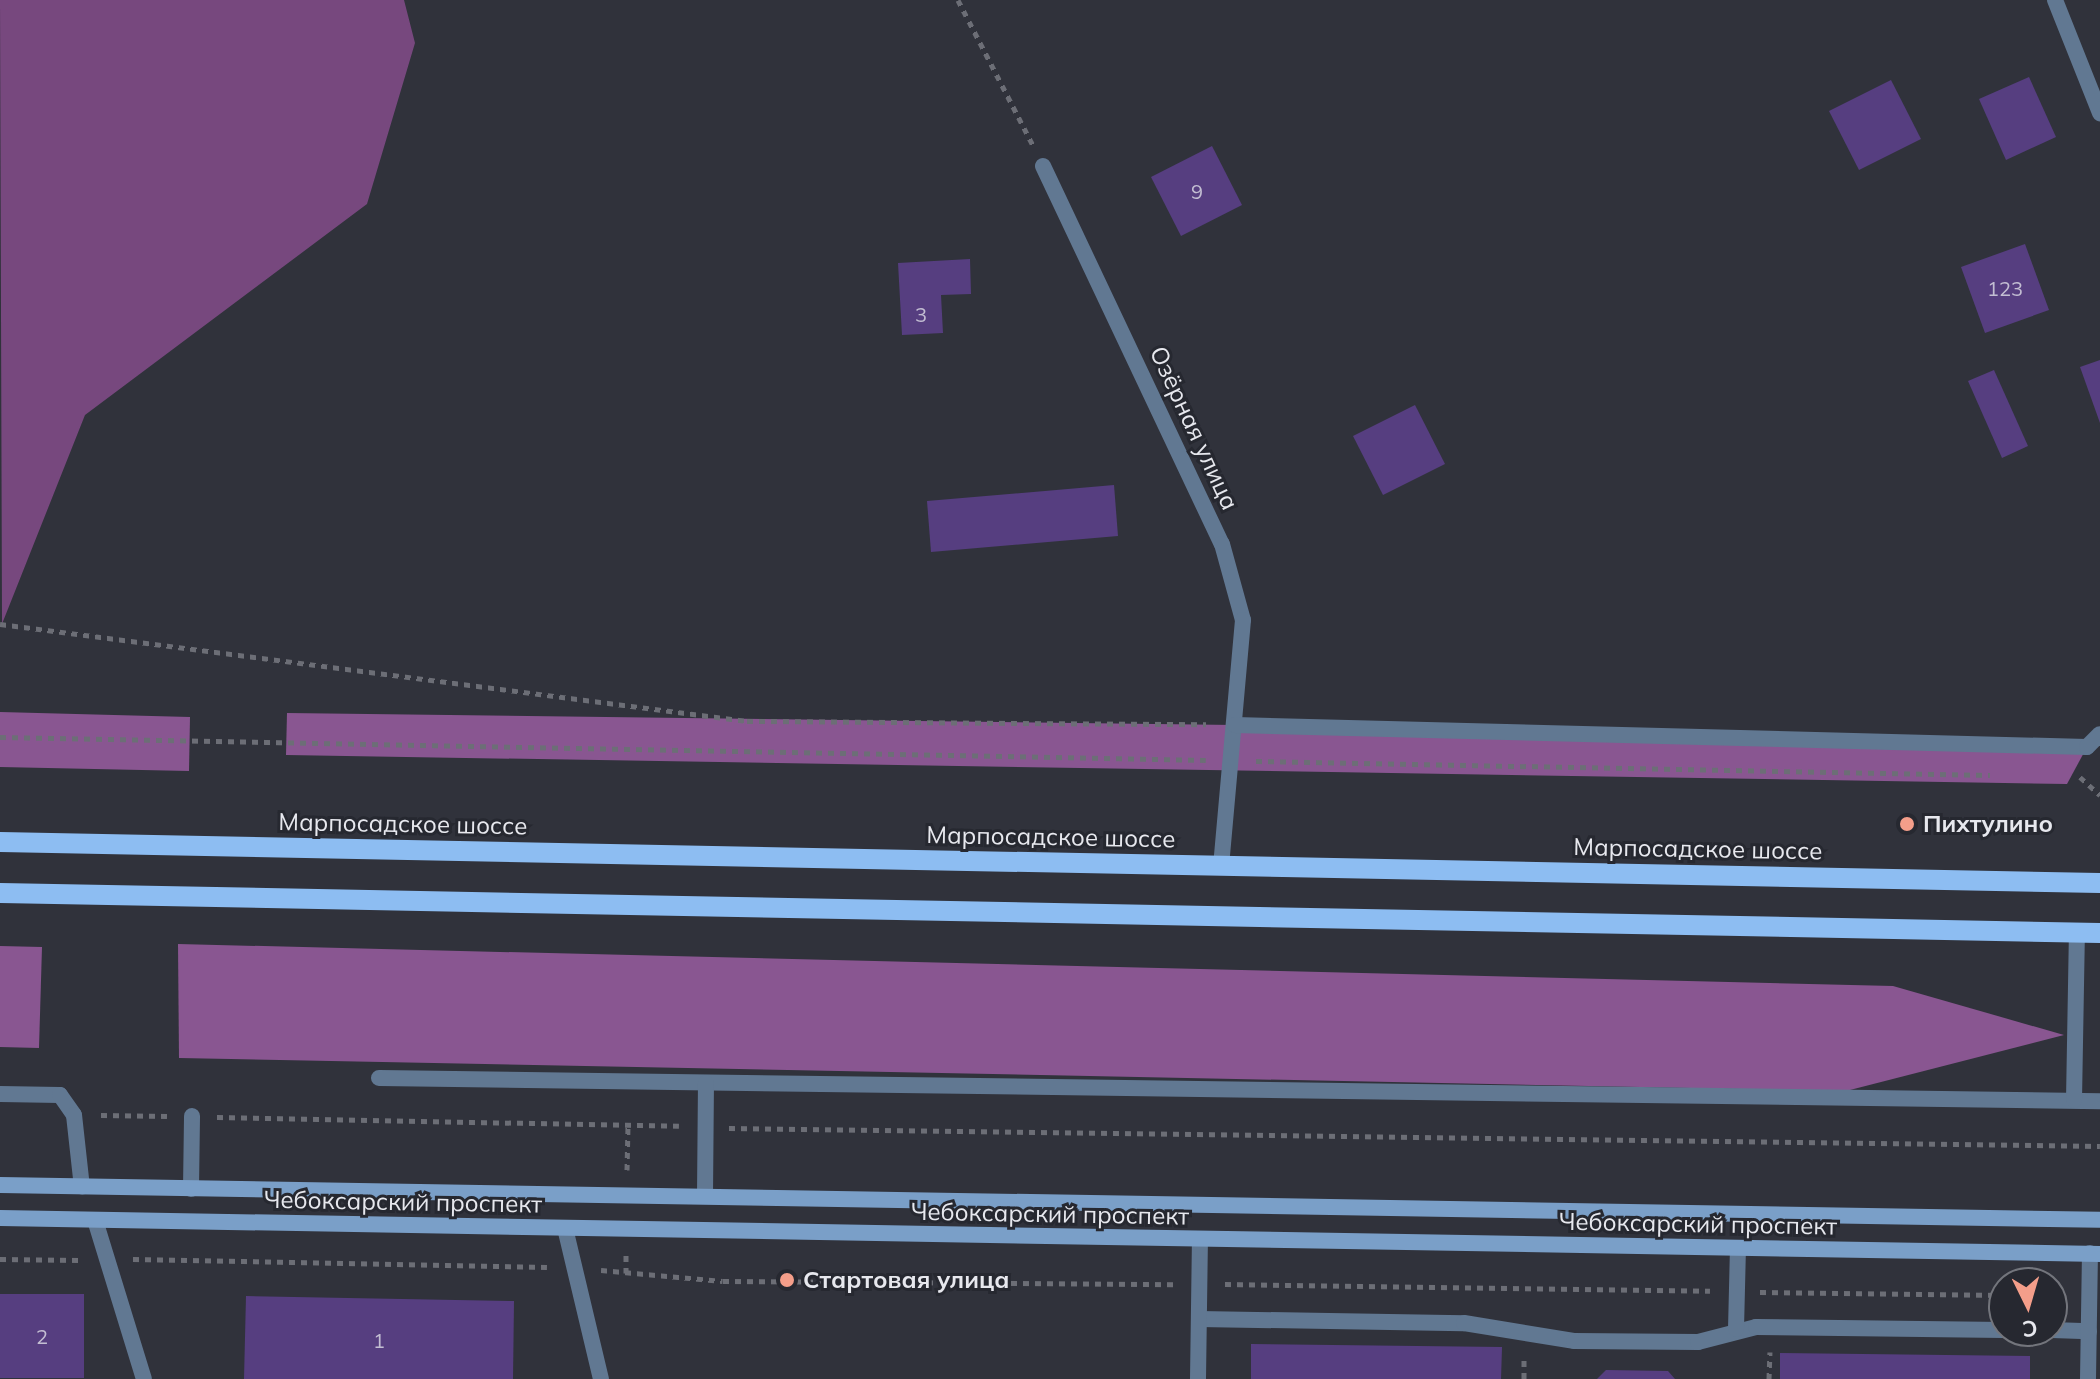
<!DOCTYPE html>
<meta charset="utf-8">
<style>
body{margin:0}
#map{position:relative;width:2100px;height:1379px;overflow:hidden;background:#30323b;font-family:Mulish,sans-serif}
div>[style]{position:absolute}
.green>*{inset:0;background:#77487e}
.forest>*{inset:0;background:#895691}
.building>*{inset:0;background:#563e80}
.path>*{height:5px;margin-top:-2.5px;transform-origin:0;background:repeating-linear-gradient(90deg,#6c6e76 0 6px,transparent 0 12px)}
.lane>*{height:16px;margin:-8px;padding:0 8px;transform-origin:8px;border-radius:8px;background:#617892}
.street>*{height:16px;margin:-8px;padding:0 8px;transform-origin:8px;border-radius:8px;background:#617892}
.secondary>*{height:16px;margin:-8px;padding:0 8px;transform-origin:8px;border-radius:8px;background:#7a9fc8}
.primary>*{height:20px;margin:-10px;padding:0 10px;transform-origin:10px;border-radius:10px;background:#8dbdf2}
.dots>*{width:22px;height:22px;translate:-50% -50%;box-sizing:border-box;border:4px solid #262830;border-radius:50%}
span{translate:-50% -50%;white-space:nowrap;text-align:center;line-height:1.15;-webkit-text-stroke:6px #262830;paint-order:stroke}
.number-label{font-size:20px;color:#c3bed2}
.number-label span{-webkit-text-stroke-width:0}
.street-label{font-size:24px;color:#e7e8ee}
.poi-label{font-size:24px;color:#e7e8ee;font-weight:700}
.left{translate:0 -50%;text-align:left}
.north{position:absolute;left:1988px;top:1267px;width:80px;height:80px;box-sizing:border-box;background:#262830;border:2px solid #73757c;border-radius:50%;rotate:175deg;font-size:22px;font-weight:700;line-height:32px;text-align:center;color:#e7e8ee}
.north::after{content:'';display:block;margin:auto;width:28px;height:36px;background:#f49e8a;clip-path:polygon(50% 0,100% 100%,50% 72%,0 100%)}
</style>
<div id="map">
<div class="green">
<div style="clip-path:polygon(0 0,404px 0,415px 43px,367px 204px,85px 415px,2px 624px)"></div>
</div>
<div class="forest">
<div style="clip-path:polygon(0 712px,190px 717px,189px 771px,0 767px)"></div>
<div style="clip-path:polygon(287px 713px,1235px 725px,2087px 747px,2067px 784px,286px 755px)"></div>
<div style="clip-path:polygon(178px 944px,1893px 986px,2064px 1035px,1846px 1091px,179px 1058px)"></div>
<div style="clip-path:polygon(0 946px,42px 947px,39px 1048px,0 1047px)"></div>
</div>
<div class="building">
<div style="clip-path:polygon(2029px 77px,2056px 137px,2006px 160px,1979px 99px)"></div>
<div style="clip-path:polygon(1891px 80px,1921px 139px,1859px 170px,1829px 111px)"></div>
<div style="clip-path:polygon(1212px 146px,1242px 205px,1181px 236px,1151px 177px)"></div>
<div style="clip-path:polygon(2025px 244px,2049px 310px,1985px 333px,1961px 267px)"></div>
<div style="clip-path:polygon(970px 259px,971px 294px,941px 295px,943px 333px,902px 335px,898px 263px)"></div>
<div style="clip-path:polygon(2100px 360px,2100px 423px,2080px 367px)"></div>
<div style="clip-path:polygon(1994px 370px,2028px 446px,2002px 458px,1968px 381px)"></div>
<div style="clip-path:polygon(1415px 405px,1445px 464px,1383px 495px,1353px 436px)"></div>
<div style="clip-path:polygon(1114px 485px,1118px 536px,931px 552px,927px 501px)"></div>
<div style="clip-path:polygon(0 1294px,84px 1294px,84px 1378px,0 1378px)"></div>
<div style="clip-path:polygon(246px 1296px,514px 1301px,513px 1379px,244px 1379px)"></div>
<div style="clip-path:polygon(1251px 1344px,1502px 1347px,1501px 1379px,1251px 1379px)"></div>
<div style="clip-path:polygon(1780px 1353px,2030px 1356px,2030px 1379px,1780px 1379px)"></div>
<div style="clip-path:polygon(1606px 1370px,1668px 1371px,1675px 1379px,1597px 1379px)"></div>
</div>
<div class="path">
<div style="left:958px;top:0;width:163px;rotate:62.7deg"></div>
<div style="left:0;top:624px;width:753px;rotate:7.4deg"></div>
<div style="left:747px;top:721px;width:459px;rotate:0.4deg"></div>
<div style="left:0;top:737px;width:1206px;rotate:1.09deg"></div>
<div style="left:1256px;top:761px;width:734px;rotate:1.09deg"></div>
<div style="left:2080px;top:777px;width:27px;rotate:42deg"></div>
<div style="left:101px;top:1115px;width:66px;rotate:0.9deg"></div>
<div style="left:217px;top:1117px;width:462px;rotate:1.1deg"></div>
<div style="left:729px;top:1128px;width:1371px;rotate:0.75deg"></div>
<div style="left:627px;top:1170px;width:44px;rotate:-88.7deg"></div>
<div style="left:0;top:1259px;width:79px;rotate:0.7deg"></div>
<div style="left:133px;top:1259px;width:414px;rotate:1.1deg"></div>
<div style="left:601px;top:1270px;width:122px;rotate:5.2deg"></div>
<div style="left:723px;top:1281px;width:452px;rotate:0.4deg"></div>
<div style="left:626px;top:1273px;width:19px;rotate:-90deg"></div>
<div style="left:1225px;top:1284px;width:485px;rotate:0.8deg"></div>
<div style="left:1760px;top:1292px;width:244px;rotate:0.7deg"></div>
<div style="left:2052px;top:1295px;width:11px;rotate:5deg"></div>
<div style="left:1524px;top:1379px;width:19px;rotate:-90deg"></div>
<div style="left:1769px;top:1379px;width:27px;rotate:-88deg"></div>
</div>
<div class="lane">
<div style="left:379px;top:1078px;width:1721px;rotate:0.77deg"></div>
<div style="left:0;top:1094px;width:60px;rotate:1deg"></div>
<div style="left:60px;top:1095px;width:24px;rotate:55deg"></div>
<div style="left:74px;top:1115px;width:72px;rotate:83.7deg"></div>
<div style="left:2074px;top:1100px;width:168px;rotate:-89deg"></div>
<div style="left:191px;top:1189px;width:73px;rotate:-89.2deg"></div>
<div style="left:705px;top:1195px;width:112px;rotate:-89.5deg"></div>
<div style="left:95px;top:1220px;width:166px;rotate:72.9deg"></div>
<div style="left:565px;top:1228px;width:155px;rotate:76.6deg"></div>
<div style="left:1199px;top:1319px;width:265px;rotate:0.9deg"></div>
<div style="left:1464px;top:1323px;width:111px;rotate:9.3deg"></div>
<div style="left:1574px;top:1341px;width:124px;rotate:0.5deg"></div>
<div style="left:1698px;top:1342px;width:60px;rotate:-14.5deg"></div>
<div style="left:1756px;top:1327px;width:248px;rotate:0.7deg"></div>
<div style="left:1736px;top:1329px;width:80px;rotate:-88.6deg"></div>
<div style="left:2052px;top:1330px;width:37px;rotate:2deg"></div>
<div style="left:1198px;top:1379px;width:139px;rotate:-89.2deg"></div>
<div style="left:2088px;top:1379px;width:126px;rotate:-89.1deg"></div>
</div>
<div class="street">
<div style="left:2055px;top:0;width:122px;rotate:68.3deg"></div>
<div style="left:1043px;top:166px;width:418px;rotate:64.7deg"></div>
<div style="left:1222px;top:544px;width:79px;rotate:74.6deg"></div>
<div style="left:1243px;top:620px;width:247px;rotate:95.1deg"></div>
<div style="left:1235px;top:725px;width:852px;rotate:1.48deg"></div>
<div style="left:2087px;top:747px;width:18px;rotate:-45deg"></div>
</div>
<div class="secondary">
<div style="left:0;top:1185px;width:2100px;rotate:0.95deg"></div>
<div style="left:0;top:1218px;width:2100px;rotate:0.98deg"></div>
</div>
<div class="primary">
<div style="left:0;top:842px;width:2100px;rotate:1.12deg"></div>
<div style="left:0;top:893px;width:2100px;rotate:1.09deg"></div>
</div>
<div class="dots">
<div style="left:1907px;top:824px;background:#f49e8a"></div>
<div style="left:787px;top:1280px;background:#f49e8a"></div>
</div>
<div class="number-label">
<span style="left:1197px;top:191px">9</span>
<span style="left:2005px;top:288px">123</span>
<span style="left:921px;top:314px">3</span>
<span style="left:42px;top:1336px">2</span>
<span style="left:379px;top:1340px">1</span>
</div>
<div class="street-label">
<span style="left:1194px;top:428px;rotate:65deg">Озёрная улица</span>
<span style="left:403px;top:824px;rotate:1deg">Марпосадское шоссе</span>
<span style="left:1051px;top:837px;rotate:1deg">Марпосадское шоссе</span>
<span style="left:1698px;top:849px;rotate:1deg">Марпосадское шоссе</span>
<span style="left:403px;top:1202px;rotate:1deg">Чебоксарский проспект</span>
<span style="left:1050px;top:1214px;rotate:1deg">Чебоксарский проспект</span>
<span style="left:1698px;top:1224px;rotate:1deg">Чебоксарский проспект</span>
</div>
<div class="poi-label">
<span class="left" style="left:1923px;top:824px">Пихтулино</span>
<span class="left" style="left:803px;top:1280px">Стартовая улица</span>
</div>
<div class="north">С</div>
</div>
